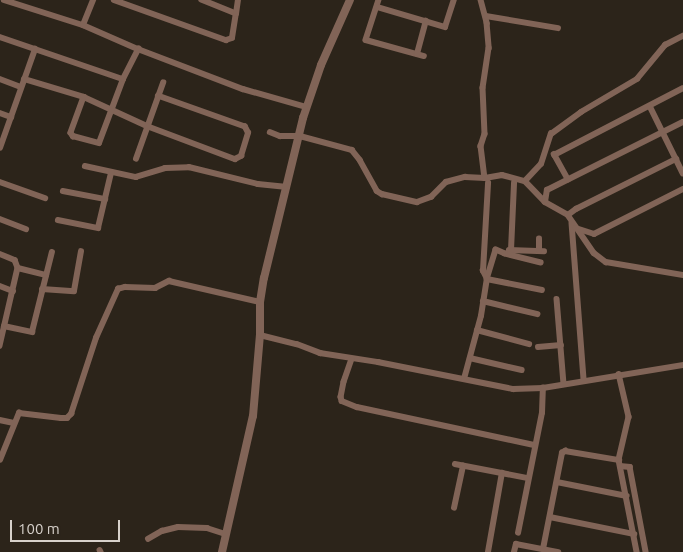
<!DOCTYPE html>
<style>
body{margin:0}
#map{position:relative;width:683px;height:552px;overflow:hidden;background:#2c241a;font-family:Ubuntu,sans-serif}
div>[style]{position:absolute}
.minor>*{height:5.5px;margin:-2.75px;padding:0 2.75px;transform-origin:2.75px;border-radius:2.75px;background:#816457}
.tertiary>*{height:8px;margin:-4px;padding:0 4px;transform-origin:4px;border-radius:4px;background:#816457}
span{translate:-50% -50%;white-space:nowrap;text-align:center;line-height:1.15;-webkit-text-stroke:5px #2c241a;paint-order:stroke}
.scale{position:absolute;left:10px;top:520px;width:110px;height:22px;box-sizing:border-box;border:2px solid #d7d1cb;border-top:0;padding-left:6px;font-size:15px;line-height:18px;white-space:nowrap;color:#d7d1cb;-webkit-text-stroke:4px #2c241a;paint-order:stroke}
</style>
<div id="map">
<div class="minor">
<div style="left:4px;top:0;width:83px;rotate:17.6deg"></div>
<div style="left:83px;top:25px;width:60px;rotate:23.6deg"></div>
<div style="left:138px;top:49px;width:112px;rotate:20.9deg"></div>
<div style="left:243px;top:89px;width:66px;rotate:15.9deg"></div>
<div style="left:114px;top:0;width:119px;rotate:19.7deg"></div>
<div style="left:226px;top:40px;width:6px;rotate:-18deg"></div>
<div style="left:232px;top:38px;width:24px;rotate:-81deg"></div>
<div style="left:236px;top:14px;width:37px;rotate:-158deg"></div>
<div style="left:379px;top:0;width:42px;rotate:108deg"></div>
<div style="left:366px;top:40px;width:60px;rotate:15.4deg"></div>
<div style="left:481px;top:0;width:24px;rotate:75deg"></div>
<div style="left:487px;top:23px;width:25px;rotate:85deg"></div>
<div style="left:489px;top:48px;width:40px;rotate:98.5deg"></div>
<div style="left:483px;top:88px;width:46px;rotate:87.5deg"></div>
<div style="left:485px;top:134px;width:13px;rotate:108deg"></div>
<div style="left:481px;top:146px;width:32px;rotate:83deg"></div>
<div style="left:377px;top:7px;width:71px;rotate:16.4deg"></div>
<div style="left:445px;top:27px;width:28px;rotate:-72deg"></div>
<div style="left:236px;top:14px;width:14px;rotate:-82deg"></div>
<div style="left:486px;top:16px;width:73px;rotate:9.5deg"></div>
<div style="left:83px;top:25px;width:27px;rotate:-68deg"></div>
<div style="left:0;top:37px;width:130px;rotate:18.9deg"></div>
<div style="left:417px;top:54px;width:34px;rotate:-75deg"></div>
<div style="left:0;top:79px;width:22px;rotate:21deg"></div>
<div style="left:24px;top:79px;width:63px;rotate:16.7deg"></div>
<div style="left:84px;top:97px;width:69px;rotate:24.7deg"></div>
<div style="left:147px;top:126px;width:94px;rotate:20.6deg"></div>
<div style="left:235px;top:159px;width:7px;rotate:-27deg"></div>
<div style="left:241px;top:156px;width:24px;rotate:-73deg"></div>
<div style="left:248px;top:133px;width:7px;rotate:-117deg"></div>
<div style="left:245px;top:127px;width:92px;rotate:-160.4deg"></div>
<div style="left:84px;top:97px;width:38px;rotate:110deg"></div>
<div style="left:71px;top:133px;width:4px;rotate:56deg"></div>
<div style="left:73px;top:136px;width:27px;rotate:15deg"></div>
<div style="left:99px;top:143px;width:68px;rotate:-69.4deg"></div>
<div style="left:123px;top:79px;width:34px;rotate:-63deg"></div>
<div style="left:650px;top:106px;width:75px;rotate:63.8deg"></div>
<div style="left:0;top:113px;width:12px;rotate:20deg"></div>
<div style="left:270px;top:132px;width:11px;rotate:22deg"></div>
<div style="left:280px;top:136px;width:20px"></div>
<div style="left:300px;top:136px;width:54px;rotate:15.1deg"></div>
<div style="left:352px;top:150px;width:13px;rotate:51deg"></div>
<div style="left:360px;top:160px;width:35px;rotate:61deg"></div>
<div style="left:377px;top:191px;width:6px;rotate:31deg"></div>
<div style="left:382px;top:194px;width:36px;rotate:13deg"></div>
<div style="left:417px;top:202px;width:15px;rotate:-20deg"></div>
<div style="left:431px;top:197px;width:21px;rotate:-45deg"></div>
<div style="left:446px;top:182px;width:20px;rotate:-15deg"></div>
<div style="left:465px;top:177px;width:20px;rotate:3deg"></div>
<div style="left:485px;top:178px;width:17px;rotate:-10deg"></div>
<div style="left:502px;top:175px;width:24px;rotate:15deg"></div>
<div style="left:525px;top:181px;width:29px;rotate:46deg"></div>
<div style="left:545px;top:202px;width:26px;rotate:29deg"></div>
<div style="left:568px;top:215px;width:46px;rotate:55.6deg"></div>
<div style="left:594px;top:253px;width:15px;rotate:37deg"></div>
<div style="left:606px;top:262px;width:78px;rotate:9.6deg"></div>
<div style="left:0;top:148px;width:105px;rotate:-70.5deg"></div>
<div style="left:136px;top:159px;width:81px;rotate:-70.4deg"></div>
<div style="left:85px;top:166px;width:52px;rotate:12.2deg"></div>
<div style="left:136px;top:177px;width:30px;rotate:-17deg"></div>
<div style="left:165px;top:168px;width:24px;rotate:-2deg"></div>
<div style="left:189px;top:167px;width:71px;rotate:13.8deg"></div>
<div style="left:258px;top:184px;width:29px;rotate:6deg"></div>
<div style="left:568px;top:180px;width:29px;rotate:-119deg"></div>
<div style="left:554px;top:155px;width:145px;rotate:-27.4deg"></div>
<div style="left:525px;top:181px;width:23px;rotate:-47deg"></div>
<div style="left:541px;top:164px;width:32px;rotate:-72deg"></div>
<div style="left:551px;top:134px;width:37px;rotate:-36deg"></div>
<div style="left:581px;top:112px;width:65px;rotate:-30.5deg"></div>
<div style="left:637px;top:79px;width:44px;rotate:-50.5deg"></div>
<div style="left:665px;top:45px;width:20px;rotate:-27deg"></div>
<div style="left:0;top:182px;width:48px;rotate:19.6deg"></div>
<div style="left:63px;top:191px;width:43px;rotate:10.8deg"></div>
<div style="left:545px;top:202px;width:12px;rotate:-81deg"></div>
<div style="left:547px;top:190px;width:152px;rotate:-26.6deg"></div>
<div style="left:568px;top:215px;width:10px;rotate:-37deg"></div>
<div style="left:576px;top:209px;width:112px;rotate:-26.6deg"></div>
<div style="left:0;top:219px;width:28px;rotate:21deg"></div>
<div style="left:58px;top:220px;width:41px;rotate:11.3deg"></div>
<div style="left:98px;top:228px;width:57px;rotate:-76.7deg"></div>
<div style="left:572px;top:223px;width:157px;rotate:85.6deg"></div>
<div style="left:576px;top:228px;width:19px;rotate:18deg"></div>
<div style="left:594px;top:234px;width:100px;rotate:-26.8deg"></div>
<div style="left:509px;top:250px;width:35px;rotate:2deg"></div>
<div style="left:511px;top:250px;width:67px;rotate:-87.4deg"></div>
<div style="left:539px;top:251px;width:12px;rotate:-90deg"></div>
<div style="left:0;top:254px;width:16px;rotate:22deg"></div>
<div style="left:15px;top:260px;width:9px;rotate:69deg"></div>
<div style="left:18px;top:268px;width:80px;rotate:103deg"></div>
<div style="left:541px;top:263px;width:37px;rotate:-166deg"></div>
<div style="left:505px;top:254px;width:10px;rotate:-156deg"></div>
<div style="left:496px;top:250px;width:30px;rotate:107deg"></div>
<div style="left:487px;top:279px;width:56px;rotate:11.3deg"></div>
<div style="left:18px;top:268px;width:29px;rotate:14deg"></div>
<div style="left:0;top:286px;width:14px;rotate:21deg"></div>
<div style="left:42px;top:289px;width:32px;rotate:4deg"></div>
<div style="left:74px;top:291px;width:40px;rotate:-80deg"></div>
<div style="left:557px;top:299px;width:85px;rotate:85.3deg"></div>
<div style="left:483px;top:301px;width:56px;rotate:13.5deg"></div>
<div style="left:4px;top:326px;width:29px;rotate:12deg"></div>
<div style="left:32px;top:332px;width:82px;rotate:-76deg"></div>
<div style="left:477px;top:330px;width:54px;rotate:15.1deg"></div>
<div style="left:260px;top:335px;width:38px;rotate:14deg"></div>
<div style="left:297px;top:344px;width:25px;rotate:21deg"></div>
<div style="left:320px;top:353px;width:59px;rotate:8.8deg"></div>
<div style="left:378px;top:362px;width:138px;rotate:11.3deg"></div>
<div style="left:513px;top:389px;width:30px;rotate:-2deg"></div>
<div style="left:543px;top:388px;width:142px;rotate:-9.3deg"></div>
<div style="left:538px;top:347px;width:23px;rotate:-5deg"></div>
<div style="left:470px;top:358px;width:53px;rotate:13deg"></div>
<div style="left:352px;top:359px;width:24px;rotate:109deg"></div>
<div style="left:344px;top:382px;width:15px;rotate:101deg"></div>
<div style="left:341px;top:397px;width:4px;rotate:76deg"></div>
<div style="left:342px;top:401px;width:16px;rotate:22deg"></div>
<div style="left:357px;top:407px;width:182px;rotate:12.1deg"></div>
<div style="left:619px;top:374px;width:44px;rotate:76.9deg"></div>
<div style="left:629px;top:417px;width:44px;rotate:103.1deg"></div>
<div style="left:619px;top:460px;width:94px;rotate:78.9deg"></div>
<div style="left:464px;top:379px;width:65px;rotate:-74.9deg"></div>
<div style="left:481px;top:316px;width:37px;rotate:-81deg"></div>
<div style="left:487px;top:279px;width:9px;rotate:-117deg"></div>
<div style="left:483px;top:271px;width:88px;rotate:-86.7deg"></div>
<div style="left:0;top:420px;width:14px;rotate:12deg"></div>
<div style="left:0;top:460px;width:51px;rotate:-68deg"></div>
<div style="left:19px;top:413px;width:42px;rotate:6.8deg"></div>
<div style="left:61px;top:418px;width:6px"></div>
<div style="left:67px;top:418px;width:6px;rotate:-45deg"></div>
<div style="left:71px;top:414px;width:80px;rotate:-71.8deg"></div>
<div style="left:96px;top:338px;width:54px;rotate:-65.8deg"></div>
<div style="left:118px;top:289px;width:7px;rotate:-16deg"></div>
<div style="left:125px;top:287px;width:30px;rotate:2deg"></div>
<div style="left:155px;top:288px;width:16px;rotate:-27deg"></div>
<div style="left:169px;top:281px;width:93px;rotate:13deg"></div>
<div style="left:455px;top:464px;width:74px;rotate:10.9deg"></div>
<div style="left:620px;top:466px;width:10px;rotate:6deg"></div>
<div style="left:630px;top:467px;width:86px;rotate:79.3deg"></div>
<div style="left:557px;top:482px;width:71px;rotate:11.3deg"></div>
<div style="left:454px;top:508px;width:43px;rotate:-77.9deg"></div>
<div style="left:550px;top:517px;width:86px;rotate:11.4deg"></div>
<div style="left:518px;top:533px;width:122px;rotate:-78.7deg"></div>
<div style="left:542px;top:413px;width:25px;rotate:-88deg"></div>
<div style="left:148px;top:539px;width:16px;rotate:-30deg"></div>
<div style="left:162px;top:531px;width:16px;rotate:-14deg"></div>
<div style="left:178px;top:527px;width:29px;rotate:2deg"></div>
<div style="left:207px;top:528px;width:19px;rotate:18deg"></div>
<div style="left:543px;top:549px;width:98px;rotate:-78.8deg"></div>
<div style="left:562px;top:453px;width:4px;rotate:-34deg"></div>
<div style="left:565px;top:451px;width:55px;rotate:9.5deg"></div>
<div style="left:100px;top:550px;width:2px;rotate:63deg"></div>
<div style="left:488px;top:552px;width:80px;rotate:-80deg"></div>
<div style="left:514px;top:552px;width:8px;rotate:-76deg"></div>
<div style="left:516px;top:544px;width:43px;rotate:10.8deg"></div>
</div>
<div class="tertiary">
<div style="left:222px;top:552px;width:139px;rotate:-77.2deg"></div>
<div style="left:253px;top:416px;width:81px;rotate:-85.1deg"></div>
<div style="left:260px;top:335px;width:33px;rotate:-90deg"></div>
<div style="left:260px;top:302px;width:24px;rotate:-81deg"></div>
<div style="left:264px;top:278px;width:165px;rotate:-76.3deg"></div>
<div style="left:303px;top:118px;width:56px;rotate:-71.2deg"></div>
<div style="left:321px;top:65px;width:71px;rotate:-66deg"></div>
</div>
<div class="scale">100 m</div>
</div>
